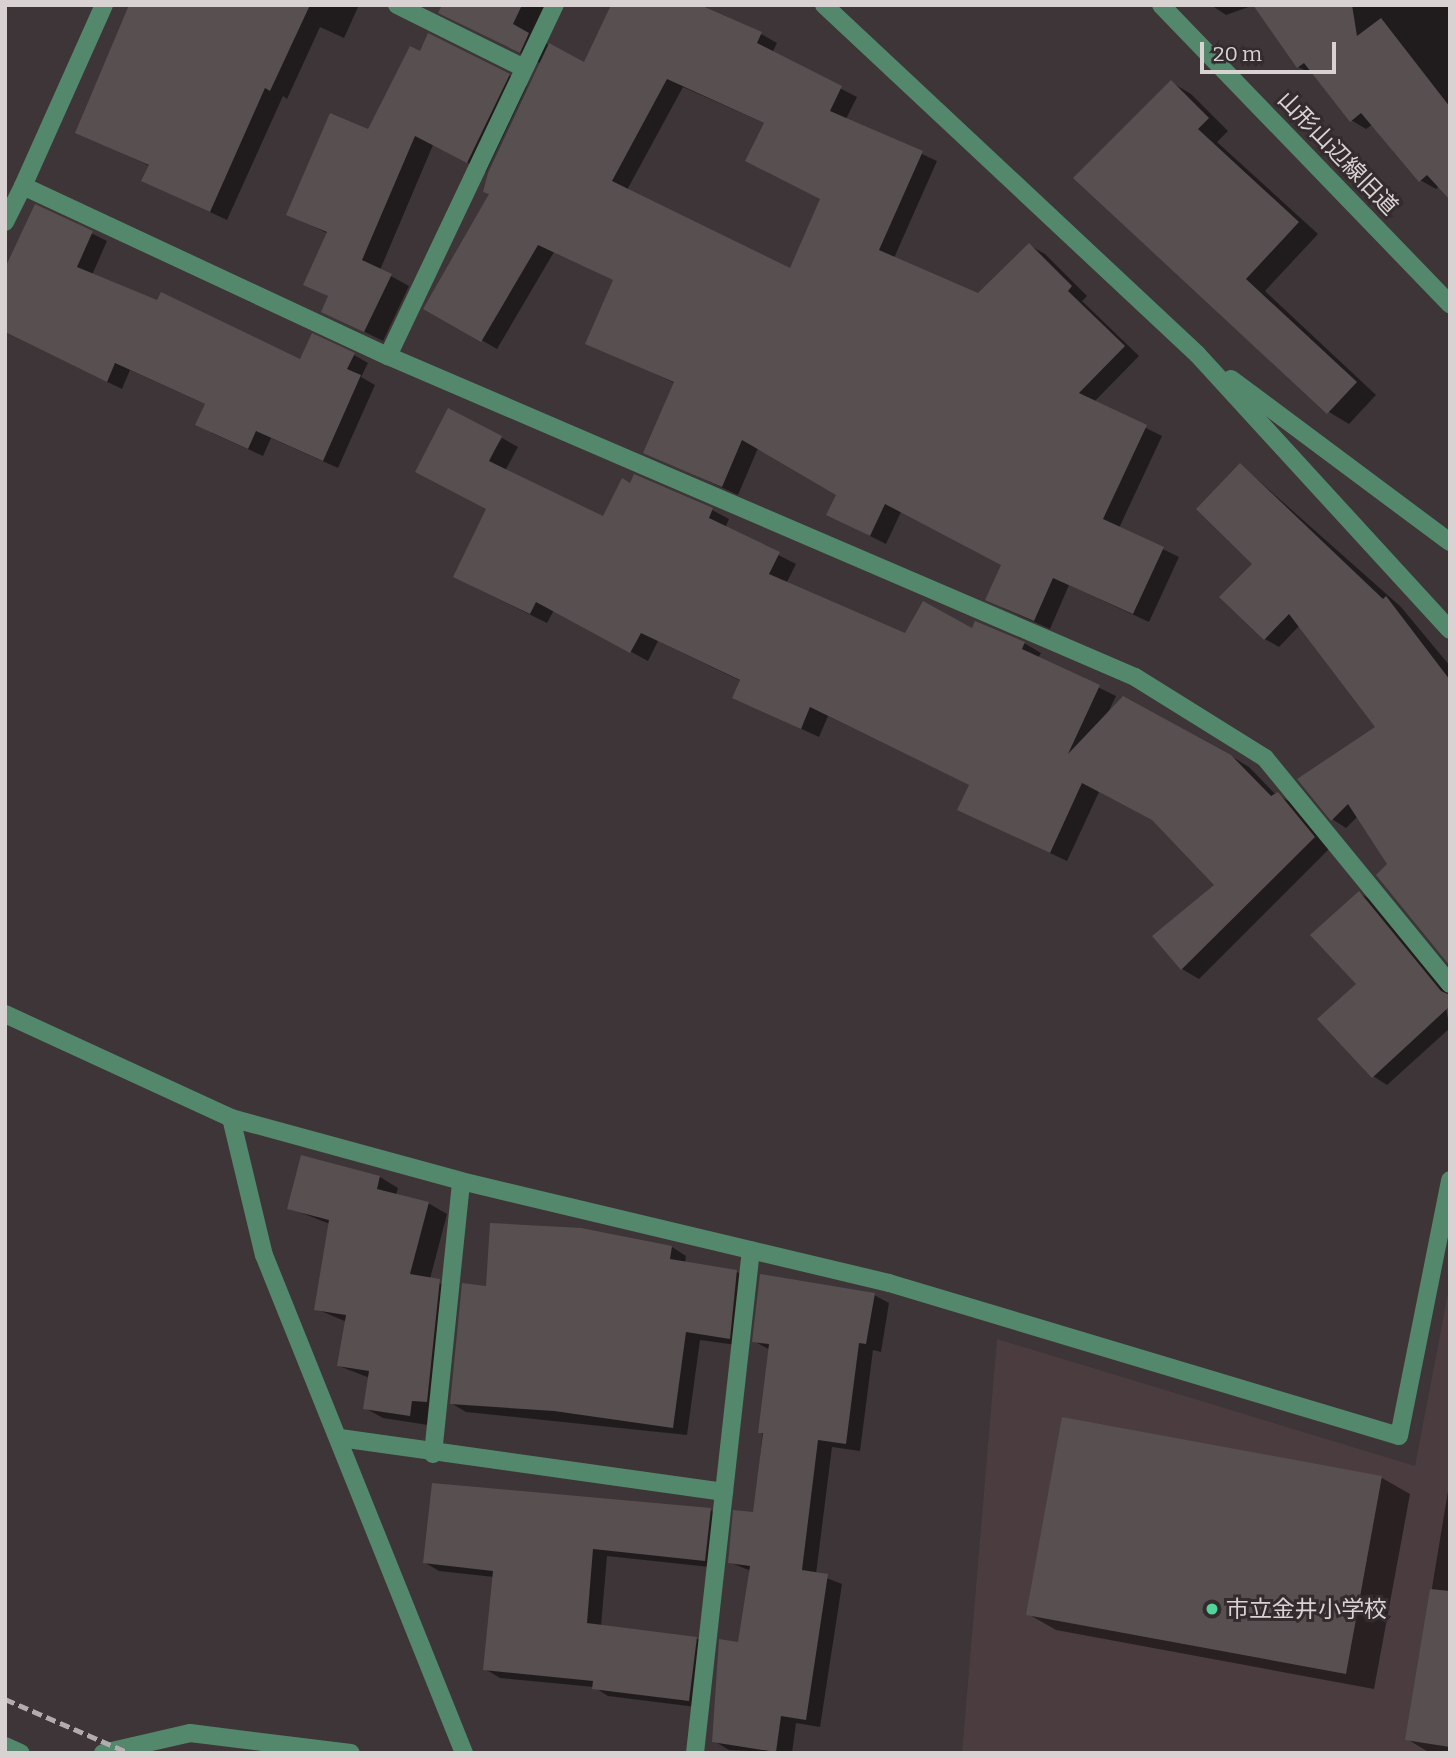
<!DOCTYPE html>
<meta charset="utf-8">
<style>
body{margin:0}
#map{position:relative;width:1455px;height:1758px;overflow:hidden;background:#3d3537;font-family:Bitter,"Noto Sans JP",serif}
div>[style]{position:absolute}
.built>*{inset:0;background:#4b3c3f}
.shadow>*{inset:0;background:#0007}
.building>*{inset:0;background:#574f50}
.minor>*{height:18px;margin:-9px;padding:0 9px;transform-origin:9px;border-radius:9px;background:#53886c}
.rail>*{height:5px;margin-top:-2.5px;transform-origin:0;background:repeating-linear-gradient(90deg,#b3acae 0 10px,transparent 0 15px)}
.dots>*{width:19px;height:19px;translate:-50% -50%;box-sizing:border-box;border:4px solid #332b2d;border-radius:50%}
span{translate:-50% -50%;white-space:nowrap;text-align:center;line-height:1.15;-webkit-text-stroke:6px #332b2d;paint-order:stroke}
.street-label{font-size:23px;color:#d8d2d3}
.poi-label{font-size:23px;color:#d8d2d3}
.left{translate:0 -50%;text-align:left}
.frame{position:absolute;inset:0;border:7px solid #d8d2d3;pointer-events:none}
.scale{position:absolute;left:1200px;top:42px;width:136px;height:32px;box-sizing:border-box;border:4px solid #d8d2d3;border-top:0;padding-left:9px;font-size:21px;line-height:24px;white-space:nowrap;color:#d8d2d3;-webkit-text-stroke:5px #332b2d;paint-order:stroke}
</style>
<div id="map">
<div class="built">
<div style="clip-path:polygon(1450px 1283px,1450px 1753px,962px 1753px,997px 1339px,1415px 1466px)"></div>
</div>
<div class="shadow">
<div style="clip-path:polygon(254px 5px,359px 5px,344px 38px,320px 27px,287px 99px,283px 96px,227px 220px,143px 181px,150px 166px,77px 132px)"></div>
<div style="clip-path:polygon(evenodd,444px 5px,546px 5px,532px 36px,585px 64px,761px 34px,777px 43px,772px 53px,857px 97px,846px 119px,937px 161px,894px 258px,978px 295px,1029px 245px,1045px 254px,1087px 296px,1082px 301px,1139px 356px,1094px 402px,1162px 436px,1119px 528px,1179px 557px,1149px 622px,1069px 585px,1050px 629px,1003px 608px,987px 599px,1003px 565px,901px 512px,886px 544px,844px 523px,838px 494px,758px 448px,738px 495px,645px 452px,675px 383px,587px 343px,614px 280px,554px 252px,497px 349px,426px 308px,491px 195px,542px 64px,460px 23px,444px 5px,683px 87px,766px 124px,822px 199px,791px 270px,627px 190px,683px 87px)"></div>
<div style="clip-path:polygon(1211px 5px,1254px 5px,1226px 15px)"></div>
<div style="clip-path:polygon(1255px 5px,1450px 5px,1450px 198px,1439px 186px,1436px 189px,1420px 180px,1373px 124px,1366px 129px,1351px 120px,1315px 75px,1298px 67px)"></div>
<div style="clip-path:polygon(421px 53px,509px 75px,527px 86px,486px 172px,433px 145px,380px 270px,409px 286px,383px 341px,323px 311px,330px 297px,306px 284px,329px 234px,288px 214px,369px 131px)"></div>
<div style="clip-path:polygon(1171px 82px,1191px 94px,1228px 131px,1217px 142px,1318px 234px,1265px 291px,1376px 395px,1349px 424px,1329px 412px,1075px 178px)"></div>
<div style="clip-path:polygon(36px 206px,107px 241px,92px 275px,301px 361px,354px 355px,368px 363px,361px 377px,375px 385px,338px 468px,271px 438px,263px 456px,212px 433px,207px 405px,130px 370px,122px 389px,5px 332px)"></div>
<div style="clip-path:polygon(502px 438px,518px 447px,505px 471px,604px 519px,712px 510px,729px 519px,725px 528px,796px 564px,786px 584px,906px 635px,973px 630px,1024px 643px,1041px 653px,1038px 658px,1116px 696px,1107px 715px,1231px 756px,1249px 767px,1276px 795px,1295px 804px,1331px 847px,1199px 979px,1182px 969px,1155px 936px,1217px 885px,1155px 821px,1099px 792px,1067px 861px,959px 810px,970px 785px,828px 716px,819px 737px,734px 698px,741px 681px,658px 641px,648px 661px,554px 610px,547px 623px,472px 586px,488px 509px,483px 468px)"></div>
<div style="clip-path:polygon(1241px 465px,1401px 607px,1450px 666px,1450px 963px,1358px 816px,1346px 828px,1332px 819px,1378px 728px,1300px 625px,1279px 647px,1265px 639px)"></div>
<div style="clip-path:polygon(1359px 893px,1374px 901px,1450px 994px,1445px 1004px,1450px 1028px,1387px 1085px,1373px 1076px,1358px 984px)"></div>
<div style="clip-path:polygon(380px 1177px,398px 1188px,396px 1195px,428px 1203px,447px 1214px,430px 1279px,457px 1291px,428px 1425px,383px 1418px,365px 1408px,370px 1378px,339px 1366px,347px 1322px,316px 1309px,330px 1224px,289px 1208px)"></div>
<div style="clip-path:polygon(672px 1247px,686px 1256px,685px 1263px,737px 1272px,751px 1280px,744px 1346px,700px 1340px,687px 1435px,466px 1412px,451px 1403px,488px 1288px)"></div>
<div style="clip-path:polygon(874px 1295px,889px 1303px,881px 1352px,873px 1350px,860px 1451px,832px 1447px,816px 1574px,842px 1584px,820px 1727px,796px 1723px,792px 1753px,729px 1750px,714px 1741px,740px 1644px,751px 1571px,729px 1562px,755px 1514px,770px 1350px,754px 1341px)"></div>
<div style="clip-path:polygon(1382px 1478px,1410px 1494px,1374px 1689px,1056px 1630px,1028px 1614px)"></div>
<div style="clip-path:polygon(1450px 1479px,1450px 1753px,1430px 1753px,1407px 1739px)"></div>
<div style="clip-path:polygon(710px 1510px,725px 1518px,719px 1568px,607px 1556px,601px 1626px,696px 1638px,711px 1647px,704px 1708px,608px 1696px,594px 1687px,500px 1678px,485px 1669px,494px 1577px,439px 1571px,424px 1562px)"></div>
</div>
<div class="building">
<div style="clip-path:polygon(129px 5px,310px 5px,270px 91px,265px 88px,210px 212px,141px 181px,149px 165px,75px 133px)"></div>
<div style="clip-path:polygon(442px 5px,522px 5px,513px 24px,529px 33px,520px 53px,438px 13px)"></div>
<div style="clip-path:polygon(evenodd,611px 5px,700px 5px,762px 32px,757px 43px,842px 86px,830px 111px,923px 151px,879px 250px,978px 293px,1029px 243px,1072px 286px,1068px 291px,1125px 346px,1079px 393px,1147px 425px,1103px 519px,1164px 547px,1133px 614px,1053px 578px,1034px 621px,985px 600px,1001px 565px,885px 504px,870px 536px,826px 515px,836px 495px,742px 440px,722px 487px,643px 453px,674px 382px,585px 344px,613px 280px,538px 245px,481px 342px,423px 309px,489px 194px,483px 192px,488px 173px,549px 43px,584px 62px,611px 5px,667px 79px,764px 123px,745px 161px,820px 199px,790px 268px,612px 181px,667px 79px)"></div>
<div style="clip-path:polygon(1253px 5px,1352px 5px,1357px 36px,1381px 18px,1450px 107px,1450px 200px,1427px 175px,1419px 182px,1361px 113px,1350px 122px,1304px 63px,1297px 68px)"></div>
<div style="clip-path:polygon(428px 33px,510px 74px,467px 163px,415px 136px,362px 260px,392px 274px,364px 332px,321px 312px,328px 296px,303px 285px,327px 232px,286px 215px,330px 113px,368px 129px,410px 46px,420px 51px)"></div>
<div style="clip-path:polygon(1171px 80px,1209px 118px,1198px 129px,1299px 222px,1246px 279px,1357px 382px,1327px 414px,1073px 178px)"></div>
<div style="clip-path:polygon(35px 204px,93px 231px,77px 267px,157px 300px,161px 292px,300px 359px,312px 333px,355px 353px,347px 369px,361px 375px,323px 461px,256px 431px,248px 449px,195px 425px,205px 404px,115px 363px,107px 382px,5px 332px,5px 268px)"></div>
<div style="clip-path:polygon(448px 408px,502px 436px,489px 461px,603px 516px,622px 478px,630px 483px,634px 474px,713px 508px,709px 518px,780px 552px,769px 574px,905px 633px,923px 601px,972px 628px,975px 621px,1025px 642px,1022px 649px,1100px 685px,1068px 754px,1123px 696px,1231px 755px,1271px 796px,1278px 792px,1315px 837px,1181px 970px,1152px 936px,1214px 885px,1152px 820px,1082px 783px,1050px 853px,957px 810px,969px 785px,810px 707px,801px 729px,732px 698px,740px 680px,641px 633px,630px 653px,536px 602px,530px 614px,453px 577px,486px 509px,415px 472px)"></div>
<div style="clip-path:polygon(1240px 463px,1383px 599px,1386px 596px,1450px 680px,1450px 966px,1376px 875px,1387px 864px,1348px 804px,1331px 821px,1297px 779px,1375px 727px,1289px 614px,1264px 640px,1219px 597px,1252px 564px,1196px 509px)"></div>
<div style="clip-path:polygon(1359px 891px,1441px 991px,1450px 995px,1450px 1006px,1372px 1078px,1317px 1019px,1356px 984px,1310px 935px)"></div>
<div style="clip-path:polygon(301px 1155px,380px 1176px,377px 1189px,429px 1202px,410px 1274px,440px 1279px,427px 1402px,412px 1401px,410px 1416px,363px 1409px,369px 1371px,337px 1366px,346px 1315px,314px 1310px,329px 1220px,287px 1209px)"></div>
<div style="clip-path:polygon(490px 1223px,581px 1228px,672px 1246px,670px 1259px,737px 1270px,730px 1339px,686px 1332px,673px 1428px,554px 1411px,450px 1404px,462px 1283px,486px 1286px)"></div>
<div style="clip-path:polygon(760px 1274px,875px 1293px,866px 1344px,859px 1343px,846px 1444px,818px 1440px,802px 1570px,828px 1574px,806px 1720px,781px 1716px,776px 1752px,712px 1742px,719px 1639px,738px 1642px,750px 1566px,728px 1563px,733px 1510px,753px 1512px,763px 1433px,758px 1433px,769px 1344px,752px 1342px)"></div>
<div style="clip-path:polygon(1062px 1417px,1382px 1476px,1346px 1674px,1026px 1615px)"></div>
<div style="clip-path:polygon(432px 1483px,711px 1508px,705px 1561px,593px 1549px,587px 1623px,697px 1637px,689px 1701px,592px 1689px,593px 1681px,483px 1670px,493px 1571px,423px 1563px)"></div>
<div style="clip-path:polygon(1430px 1589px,1450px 1591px,1450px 1747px,1405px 1740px)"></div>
</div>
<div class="minor">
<div style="left:397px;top:5px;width:142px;rotate:26.4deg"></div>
<div style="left:824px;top:5px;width:511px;rotate:43.1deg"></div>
<div style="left:1197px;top:354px;width:374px;rotate:47.5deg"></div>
<div style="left:1161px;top:5px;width:416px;rotate:46deg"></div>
<div style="left:23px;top:186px;width:198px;rotate:-65.9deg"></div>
<div style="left:5px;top:222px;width:40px;rotate:-63.4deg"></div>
<div style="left:23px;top:186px;width:403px;rotate:25deg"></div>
<div style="left:388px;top:356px;width:813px;rotate:23.25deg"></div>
<div style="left:1135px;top:677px;width:153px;rotate:31.9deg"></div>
<div style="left:1265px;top:758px;width:292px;rotate:50.7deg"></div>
<div style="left:388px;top:356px;width:389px;rotate:-64.6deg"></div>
<div style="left:1231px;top:379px;width:273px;rotate:36.7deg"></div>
<div style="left:5px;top:1014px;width:249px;rotate:24.7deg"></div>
<div style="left:231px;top:1118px;width:141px;rotate:76.5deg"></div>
<div style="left:264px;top:1255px;width:537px;rotate:68.12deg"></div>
<div style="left:231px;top:1118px;width:238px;rotate:15.3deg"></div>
<div style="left:461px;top:1181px;width:440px;rotate:13.4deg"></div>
<div style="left:889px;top:1283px;width:532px;rotate:16.7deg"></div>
<div style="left:1399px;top:1436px;width:261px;rotate:-78.7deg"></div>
<div style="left:340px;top:1438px;width:388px;rotate:8deg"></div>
<div style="left:433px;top:1454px;width:274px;rotate:-84.1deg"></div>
<div style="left:5px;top:1746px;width:17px;rotate:24deg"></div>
<div style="left:103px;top:1753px;width:89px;rotate:-12.9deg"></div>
<div style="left:190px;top:1733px;width:162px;rotate:7.1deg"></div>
<div style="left:695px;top:1753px;width:506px;rotate:-83.65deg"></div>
</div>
<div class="rail">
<div style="left:5px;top:1699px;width:135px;rotate:23.5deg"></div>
</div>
<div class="dots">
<div style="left:1212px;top:1609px;background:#52d397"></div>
</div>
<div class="street-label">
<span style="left:1338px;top:153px;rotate:46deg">山形山辺線旧道</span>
</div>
<div class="poi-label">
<span class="left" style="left:1226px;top:1609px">市立金井小学校</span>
</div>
<div class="frame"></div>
<div class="scale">20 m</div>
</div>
